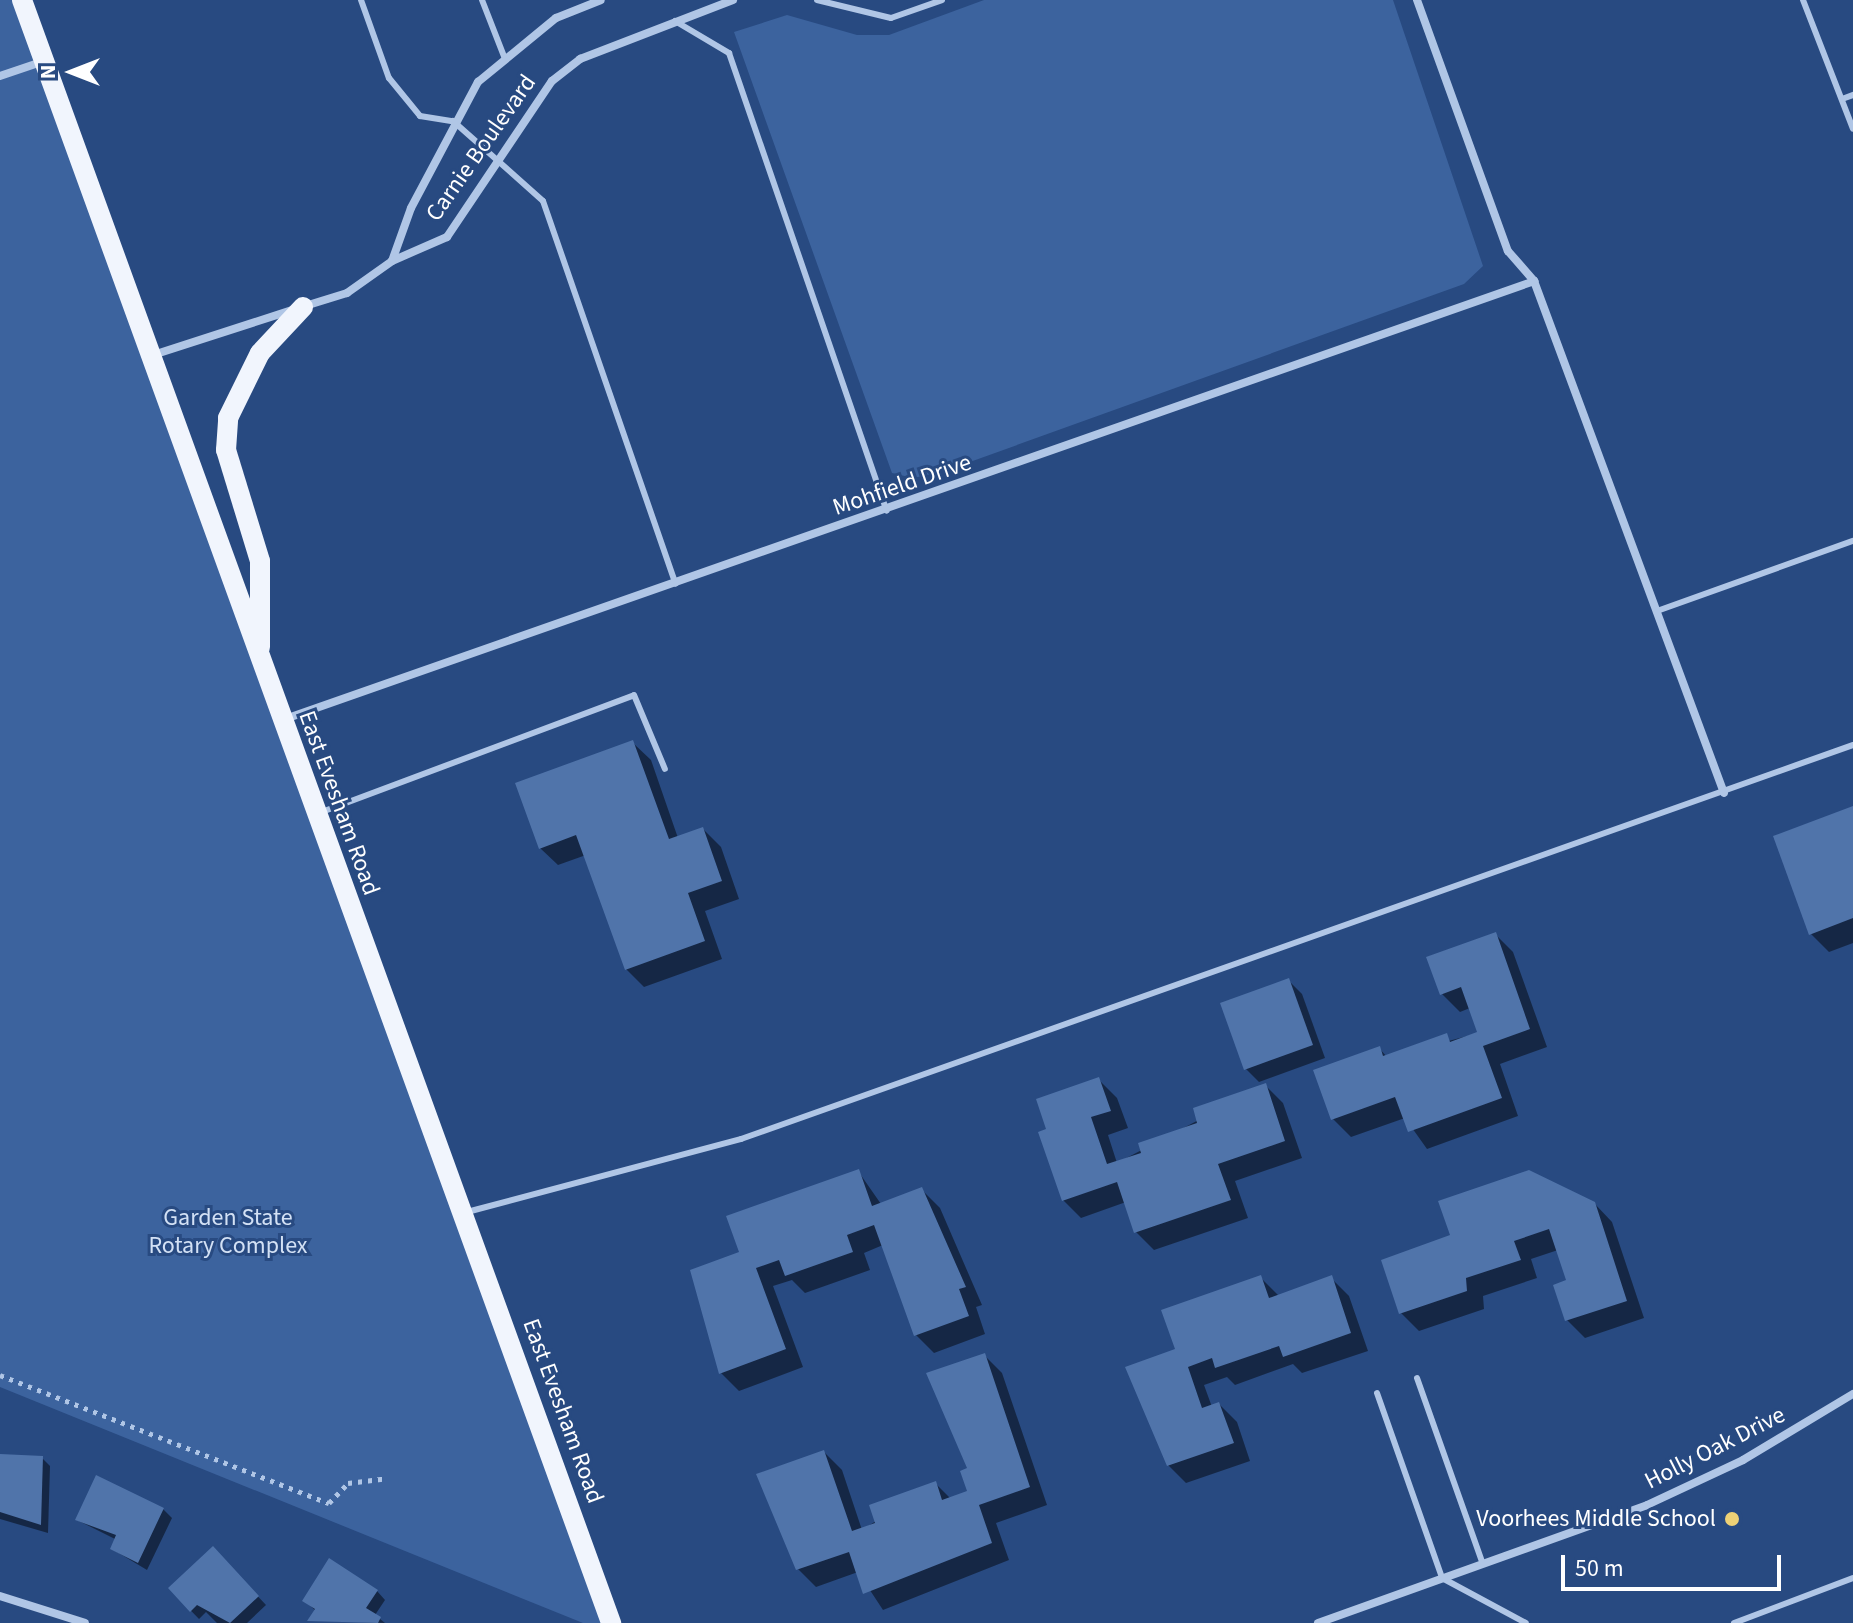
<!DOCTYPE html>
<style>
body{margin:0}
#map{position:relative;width:1853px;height:1623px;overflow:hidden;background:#284a81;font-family:"Source Sans 3",sans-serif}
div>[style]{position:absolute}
.green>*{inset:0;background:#3c639e}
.shadow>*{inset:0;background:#0007}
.building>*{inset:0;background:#5074aa}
.path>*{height:5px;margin-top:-2.5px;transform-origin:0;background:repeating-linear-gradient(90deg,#b0c6e6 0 4px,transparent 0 10px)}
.lane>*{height:6px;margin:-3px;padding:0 3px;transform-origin:3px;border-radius:3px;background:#b0c6e6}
.street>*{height:8px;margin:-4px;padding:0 4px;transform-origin:4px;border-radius:4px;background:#b0c6e6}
.primary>*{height:20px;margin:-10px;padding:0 10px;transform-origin:10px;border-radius:10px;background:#f1f5fd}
.dots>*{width:22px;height:22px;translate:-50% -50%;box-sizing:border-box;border:4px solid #284a81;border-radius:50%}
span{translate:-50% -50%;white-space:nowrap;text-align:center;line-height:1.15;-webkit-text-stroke:6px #284a81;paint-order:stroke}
.street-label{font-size:24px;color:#fff}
.park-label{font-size:24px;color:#d3e1f5}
.poi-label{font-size:24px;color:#fff}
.right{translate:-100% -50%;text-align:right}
.north{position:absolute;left:32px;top:32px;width:80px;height:80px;-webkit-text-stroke:6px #284a81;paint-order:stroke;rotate:270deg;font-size:22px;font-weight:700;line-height:32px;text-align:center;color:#fff}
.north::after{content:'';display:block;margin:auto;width:28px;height:36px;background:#fff;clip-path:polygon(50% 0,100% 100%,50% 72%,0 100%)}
.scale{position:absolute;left:1561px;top:1555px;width:220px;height:36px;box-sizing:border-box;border:4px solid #fff;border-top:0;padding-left:10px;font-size:24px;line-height:28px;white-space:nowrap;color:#fff;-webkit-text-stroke:6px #284a81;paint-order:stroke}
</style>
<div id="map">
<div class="green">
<div style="clip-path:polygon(0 0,22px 0,611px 1623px,583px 1623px,0 1387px)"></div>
<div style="clip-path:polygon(984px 0,1393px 0,1483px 266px,1464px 284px,942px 472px,913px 478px,892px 473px,734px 32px,787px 15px,857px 35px,889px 35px)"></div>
</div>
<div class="shadow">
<div style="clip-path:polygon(633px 743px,651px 760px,678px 838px,703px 829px,721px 847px,739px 899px,705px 911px,722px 959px,644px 987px,626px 969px,586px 855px,558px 865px,540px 848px)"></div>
<div style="clip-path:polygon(1853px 808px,1853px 943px,1829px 952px,1811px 934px)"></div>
<div style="clip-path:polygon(1495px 934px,1513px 952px,1547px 1047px,1500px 1064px,1518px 1116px,1427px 1149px,1405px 1118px,1351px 1137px,1333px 1119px,1379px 1048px,1387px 1057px,1479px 1033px,1470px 1008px,1460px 1012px,1442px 994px)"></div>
<div style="clip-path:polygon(1289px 981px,1302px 994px,1325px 1058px,1259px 1082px,1246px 1069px)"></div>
<div style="clip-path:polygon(1099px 1080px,1117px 1098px,1128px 1128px,1108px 1135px,1117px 1163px,1265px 1085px,1283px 1103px,1302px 1158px,1235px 1181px,1248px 1218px,1154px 1250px,1136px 1232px,1126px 1202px,1081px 1218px,1063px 1200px,1049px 1130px)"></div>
<div style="clip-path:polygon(858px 1171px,881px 1204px,922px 1190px,940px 1208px,982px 1305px,976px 1307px,985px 1334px,934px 1353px,916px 1335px,883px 1245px,864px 1253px,870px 1270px,805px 1293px,792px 1280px,773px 1286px,803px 1367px,739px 1391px,721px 1373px,741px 1254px)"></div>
<div style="clip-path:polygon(1594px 1203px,1612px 1222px,1644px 1318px,1585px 1338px,1567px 1320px,1569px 1281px,1558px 1250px,1531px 1259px,1537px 1278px,1483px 1296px,1484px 1309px,1419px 1331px,1401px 1313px,1383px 1261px)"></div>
<div style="clip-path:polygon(1260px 1277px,1279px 1296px,1331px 1278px,1349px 1296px,1368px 1351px,1302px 1373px,1293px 1364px,1235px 1385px,1227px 1377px,1204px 1385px,1212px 1407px,1219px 1404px,1237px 1422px,1250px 1461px,1186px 1483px,1168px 1465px,1178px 1351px)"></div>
<div style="clip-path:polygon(984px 1355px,1002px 1373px,1047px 1505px,996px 1523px,1009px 1560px,883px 1610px,858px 1572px,816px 1587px,798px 1569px,824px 1452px,842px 1470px,862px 1530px,935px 1483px,951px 1499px,969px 1493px)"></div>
<div style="clip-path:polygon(0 1456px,42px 1458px,50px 1466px,48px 1533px,0 1519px)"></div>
<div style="clip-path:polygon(163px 1509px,172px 1518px,147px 1570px,112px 1549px,117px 1540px,77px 1520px)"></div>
<div style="clip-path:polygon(213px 1549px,266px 1605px,247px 1623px,217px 1623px,206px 1612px,199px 1619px,170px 1589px)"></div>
<div style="clip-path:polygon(377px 1591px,385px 1600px,375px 1615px,385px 1623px,310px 1620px,316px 1611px,305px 1601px)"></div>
</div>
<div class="building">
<div style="clip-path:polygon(633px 740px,669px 839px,703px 827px,722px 881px,688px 893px,705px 941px,625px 970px,576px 835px,539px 849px,515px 783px)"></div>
<div style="clip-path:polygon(1853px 806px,1853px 918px,1809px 935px,1773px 836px)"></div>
<div style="clip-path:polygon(1496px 932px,1530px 1029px,1483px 1046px,1502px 1098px,1408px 1132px,1395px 1097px,1331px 1120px,1313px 1070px,1380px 1046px,1383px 1056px,1447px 1033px,1450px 1042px,1477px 1032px,1461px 987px,1440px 995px,1426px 957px)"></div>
<div style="clip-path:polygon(1289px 978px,1313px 1045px,1244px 1070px,1220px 1003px)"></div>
<div style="clip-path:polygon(1099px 1077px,1111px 1111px,1091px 1117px,1107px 1164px,1141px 1153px,1138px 1143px,1197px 1123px,1193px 1108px,1266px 1083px,1285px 1141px,1218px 1164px,1231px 1200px,1134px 1233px,1117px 1182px,1062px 1201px,1038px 1132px,1046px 1129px,1036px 1099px)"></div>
<div style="clip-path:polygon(859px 1169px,872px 1206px,922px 1187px,966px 1287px,959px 1289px,969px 1316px,914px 1336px,874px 1225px,847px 1235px,853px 1252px,785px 1276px,779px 1260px,756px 1268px,786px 1349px,719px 1374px,690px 1270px,739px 1252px,726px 1216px)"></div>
<div style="clip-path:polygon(1529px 1170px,1595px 1202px,1627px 1301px,1565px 1321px,1553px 1285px,1566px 1280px,1549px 1229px,1514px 1241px,1521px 1260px,1466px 1278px,1467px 1291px,1399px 1314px,1381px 1260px,1450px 1235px,1438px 1201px)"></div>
<div style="clip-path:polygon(1261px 1275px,1269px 1298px,1332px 1275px,1351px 1333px,1283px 1357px,1279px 1346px,1215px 1368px,1212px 1358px,1188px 1367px,1202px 1408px,1219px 1402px,1234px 1443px,1167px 1466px,1125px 1367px,1175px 1349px,1161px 1310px)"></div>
<div style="clip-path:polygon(985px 1353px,1030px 1487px,979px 1505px,992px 1543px,863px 1594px,849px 1552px,796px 1570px,756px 1474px,824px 1450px,852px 1531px,875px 1523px,869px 1505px,936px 1481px,942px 1500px,967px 1491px,960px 1471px,967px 1468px,926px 1373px)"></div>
<div style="clip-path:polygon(0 1454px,43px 1456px,41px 1525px,0 1512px)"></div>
<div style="clip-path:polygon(96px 1475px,164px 1508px,138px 1563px,110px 1549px,116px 1535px,75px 1520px)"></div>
<div style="clip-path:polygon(213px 1546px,259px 1596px,230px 1623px,197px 1605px,190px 1612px,168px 1588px)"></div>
<div style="clip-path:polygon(329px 1558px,378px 1590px,366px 1608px,381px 1617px,378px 1623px,307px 1621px,315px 1609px,302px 1601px)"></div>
</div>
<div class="path">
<div style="left:0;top:1375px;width:353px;rotate:21.3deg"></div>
<div style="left:329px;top:1503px;width:28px;rotate:-46deg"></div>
<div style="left:348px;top:1483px;width:35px;rotate:-7deg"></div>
</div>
<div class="lane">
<div style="left:361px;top:0;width:83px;rotate:70.3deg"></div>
<div style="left:389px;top:78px;width:49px;rotate:50.8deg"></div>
<div style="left:420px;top:116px;width:33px;rotate:9deg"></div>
<div style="left:453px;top:121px;width:120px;rotate:41.6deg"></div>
<div style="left:543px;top:201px;width:405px;rotate:70.9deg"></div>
<div style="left:482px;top:0;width:63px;rotate:68.7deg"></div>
<div style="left:817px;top:0;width:76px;rotate:13.7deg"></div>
<div style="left:891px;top:18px;width:54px;rotate:-19.4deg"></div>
<div style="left:1803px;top:0;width:138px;rotate:68.8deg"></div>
<div style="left:675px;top:21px;width:63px;rotate:30.7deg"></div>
<div style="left:729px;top:53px;width:484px;rotate:71deg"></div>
<div style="left:1842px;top:99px;width:12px;rotate:-20deg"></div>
<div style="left:1657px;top:611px;width:208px;rotate:-19.7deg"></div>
<div style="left:319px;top:813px;width:336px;rotate:-20.5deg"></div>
<div style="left:634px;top:695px;width:80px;rotate:67.3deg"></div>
<div style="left:467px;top:1212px;width:284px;rotate:-14.9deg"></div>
<div style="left:741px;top:1139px;width:1180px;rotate:-19.51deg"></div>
<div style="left:1417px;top:1378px;width:197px;rotate:70.5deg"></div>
<div style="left:1377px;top:1393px;width:196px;rotate:70.6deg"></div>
<div style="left:1442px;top:1578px;width:95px;rotate:28.2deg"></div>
<div style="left:1734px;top:1623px;width:127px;rotate:-20.7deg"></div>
</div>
<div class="street">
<div style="left:1417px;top:0;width:267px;rotate:70.1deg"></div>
<div style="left:1508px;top:251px;width:40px;rotate:49deg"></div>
<div style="left:1534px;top:281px;width:546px;rotate:69.64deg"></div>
<div style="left:0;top:76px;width:46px;rotate:-18.8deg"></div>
<div style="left:392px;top:261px;width:56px;rotate:-70.3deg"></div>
<div style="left:411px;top:208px;width:143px;rotate:-62deg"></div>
<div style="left:478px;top:82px;width:101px;rotate:-39.4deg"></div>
<div style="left:556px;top:18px;width:48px;rotate:-21.8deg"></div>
<div style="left:305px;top:306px;width:44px;rotate:-17.2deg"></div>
<div style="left:347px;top:293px;width:55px;rotate:-35.4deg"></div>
<div style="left:392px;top:261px;width:60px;rotate:-23.6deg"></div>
<div style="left:447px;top:237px;width:188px;rotate:-56.1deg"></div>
<div style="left:552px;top:81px;width:36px;rotate:-38deg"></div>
<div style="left:580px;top:59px;width:164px;rotate:-21.1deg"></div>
<div style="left:153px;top:355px;width:146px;rotate:-17.9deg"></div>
<div style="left:285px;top:719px;width:1324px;rotate:-19.32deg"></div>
<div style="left:0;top:1596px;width:89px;rotate:17.6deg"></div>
<div style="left:1318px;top:1623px;width:350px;rotate:-19.7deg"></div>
<div style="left:1647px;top:1505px;width:106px;rotate:-25.1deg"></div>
<div style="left:1743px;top:1460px;width:128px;rotate:-31deg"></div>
</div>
<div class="primary">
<div style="left:22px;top:0;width:1727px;rotate:70.05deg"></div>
<div style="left:260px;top:647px;width:86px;rotate:-90deg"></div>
<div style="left:260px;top:561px;width:116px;rotate:-107deg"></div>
<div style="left:226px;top:450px;width:32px;rotate:-86deg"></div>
<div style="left:228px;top:418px;width:72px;rotate:-63.8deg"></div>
<div style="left:260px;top:353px;width:63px;rotate:-46.9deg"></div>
</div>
<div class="dots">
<div style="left:1732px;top:1519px;background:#eed176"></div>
</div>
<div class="street-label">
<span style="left:481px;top:148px;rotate:-55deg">Carnie Boulevard</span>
<span style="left:902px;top:485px;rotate:-19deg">Mohfield Drive</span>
<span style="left:339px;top:803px;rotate:70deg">East Evesham Road</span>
<span style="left:563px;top:1411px;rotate:70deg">East Evesham Road</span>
<span style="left:1715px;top:1448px;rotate:-27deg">Holly Oak Drive</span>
</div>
<div class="park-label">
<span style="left:228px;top:1232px">Garden State<br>Rotary Complex</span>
</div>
<div class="poi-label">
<span class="right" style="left:1716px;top:1519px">Voorhees Middle School</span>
</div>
<div class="north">N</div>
<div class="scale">50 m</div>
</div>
